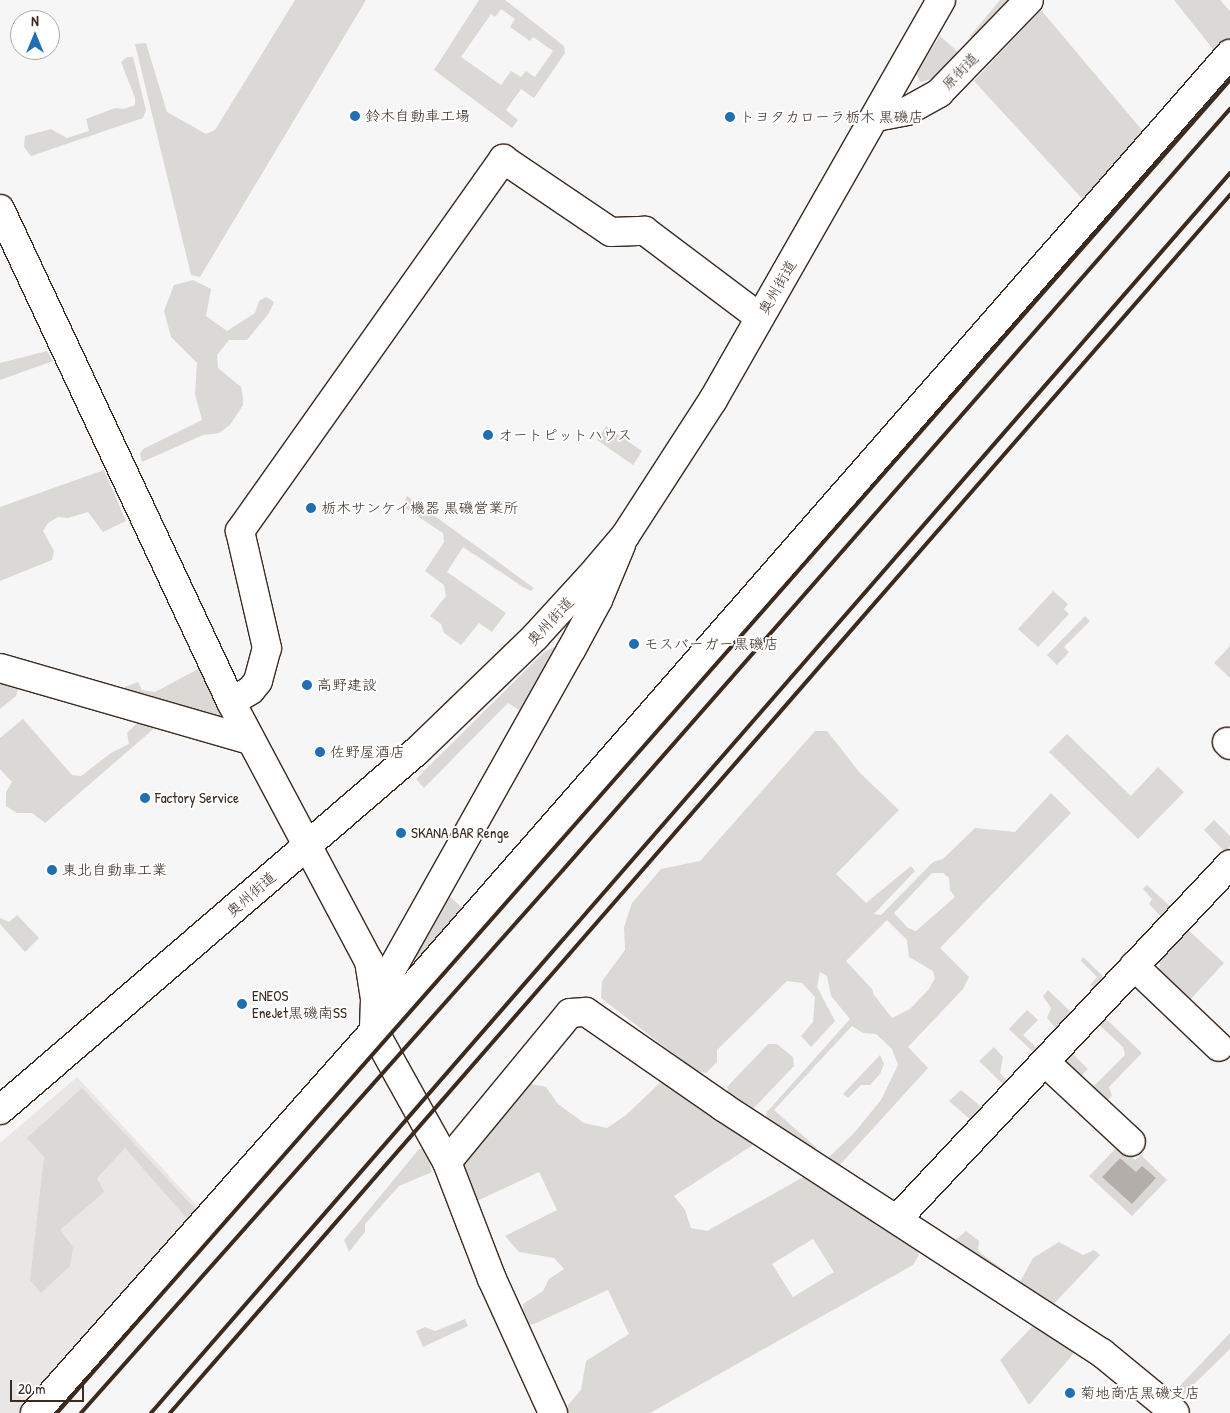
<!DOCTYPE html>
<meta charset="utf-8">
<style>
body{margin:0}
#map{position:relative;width:1230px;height:1413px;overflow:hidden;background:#f7f6f6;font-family:"Patrick Hand","Klee One",sans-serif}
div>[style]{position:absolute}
.built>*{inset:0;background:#e9e7e6}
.green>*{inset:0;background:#dbd9d6}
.water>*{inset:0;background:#b4aeaa}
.roads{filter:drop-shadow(1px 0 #3b2a1e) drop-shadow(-1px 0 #3b2a1e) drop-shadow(0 1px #3b2a1e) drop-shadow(0 -1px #3b2a1e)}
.minor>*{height:28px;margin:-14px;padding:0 14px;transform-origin:14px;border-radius:14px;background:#fff}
.major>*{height:28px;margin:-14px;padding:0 14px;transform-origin:14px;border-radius:14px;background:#fff}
.rail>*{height:4px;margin:-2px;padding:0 2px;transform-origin:2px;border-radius:2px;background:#3b2a1e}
.dots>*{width:14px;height:14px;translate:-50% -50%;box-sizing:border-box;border:2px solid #fff;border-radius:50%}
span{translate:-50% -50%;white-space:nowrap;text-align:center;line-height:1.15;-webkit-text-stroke:4px #fff;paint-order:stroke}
.street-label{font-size:15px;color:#3b2a1e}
.poi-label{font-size:15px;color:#3b2a1e}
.left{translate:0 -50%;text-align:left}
.north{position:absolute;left:10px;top:10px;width:50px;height:50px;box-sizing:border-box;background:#fff;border:1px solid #b1aaa5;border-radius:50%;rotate:0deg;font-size:14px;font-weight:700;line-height:20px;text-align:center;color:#3b2a1e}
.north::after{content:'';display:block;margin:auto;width:18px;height:22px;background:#1f6fb2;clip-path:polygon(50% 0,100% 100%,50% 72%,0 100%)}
.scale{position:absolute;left:10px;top:1380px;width:74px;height:22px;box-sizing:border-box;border:2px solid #3b2a1e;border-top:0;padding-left:6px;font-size:15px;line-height:18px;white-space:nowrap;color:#3b2a1e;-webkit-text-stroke:4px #fff;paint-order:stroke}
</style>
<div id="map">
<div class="built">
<div style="clip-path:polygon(77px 1077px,203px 1212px,23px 1413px,0 1413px,0 1143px)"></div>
</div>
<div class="green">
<div style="clip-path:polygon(295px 0,366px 0,200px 277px,191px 275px,135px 44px,146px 43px,167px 112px,206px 134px,215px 130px)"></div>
<div style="clip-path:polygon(evenodd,479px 0,505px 0,564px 46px,565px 53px,534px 98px,521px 89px,506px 110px,518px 120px,512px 128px,434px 70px,479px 0,501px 9px,515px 19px,510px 27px,530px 41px,533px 37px,553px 51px,535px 77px,526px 71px,521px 77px,511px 71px,501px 85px,461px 57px,491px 14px,495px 17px,501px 9px)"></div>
<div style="clip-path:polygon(1000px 0,1008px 0,973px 39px,970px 36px)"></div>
<div style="clip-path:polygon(1174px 0,1220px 0,1230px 11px,1230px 48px,1221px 59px)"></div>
<div style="clip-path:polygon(1041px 10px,1147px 136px,1087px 204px,974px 81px)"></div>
<div style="clip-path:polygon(940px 36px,960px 54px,936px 78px,920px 82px,916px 73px)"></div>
<div style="clip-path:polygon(127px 57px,133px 57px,146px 110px,143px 118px,31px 156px,24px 147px,25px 136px,51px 129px,67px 138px,89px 131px,86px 119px,115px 108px,124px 109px,135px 105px,135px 98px,121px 62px)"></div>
<div style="clip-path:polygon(193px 280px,211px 289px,206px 316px,227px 331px,255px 313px,259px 301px,266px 297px,274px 302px,269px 313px,247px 340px,229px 340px,217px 355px,218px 368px,241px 387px,243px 397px,243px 405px,230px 425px,219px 433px,203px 435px,142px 462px,140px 454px,143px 449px,202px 420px,195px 394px,197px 363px,171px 337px,164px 311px,174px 285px)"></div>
<div style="clip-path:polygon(47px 351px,53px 361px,0 380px,0 363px)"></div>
<div style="clip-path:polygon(606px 426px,642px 451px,633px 465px,597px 440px)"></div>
<div style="clip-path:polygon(104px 470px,126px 521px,103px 532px,88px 512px,68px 518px,58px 517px,48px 523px,43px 531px,54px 551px,52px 560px,0 581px,0 507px)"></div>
<div style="clip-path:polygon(407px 496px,534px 588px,531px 591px,523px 587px,463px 547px,447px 572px,506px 613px,492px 632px,479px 623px,461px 645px,444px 633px,441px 624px,430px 616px,446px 596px,444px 585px,425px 571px,444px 542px,443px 533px,402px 506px)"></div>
<div style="clip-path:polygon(1053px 591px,1068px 604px,1064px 609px,1069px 614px,1038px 647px,1018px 629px)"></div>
<div style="clip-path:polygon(1085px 616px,1090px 621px,1064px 647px,1069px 652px,1057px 665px,1047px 655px)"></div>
<div style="clip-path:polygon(559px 645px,522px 712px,508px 703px,424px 788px,416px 779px,544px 652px)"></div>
<div style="clip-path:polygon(1230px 646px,1230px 678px,1214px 663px)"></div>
<div style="clip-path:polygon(200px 668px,223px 718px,215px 722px,127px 695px,124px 687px,138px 682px,142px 690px,155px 692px)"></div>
<div style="clip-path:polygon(0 674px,21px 680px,16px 696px,0 709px)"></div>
<div style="clip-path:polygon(23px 719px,72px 775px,81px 776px,111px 753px,129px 744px,127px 733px,140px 720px,158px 725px,45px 823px,32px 813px,17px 813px,6px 806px,6px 792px,12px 782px,0 769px,0 738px)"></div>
<div style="clip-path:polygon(evenodd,815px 731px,827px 731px,860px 773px,899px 810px,836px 874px,866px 903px,911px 866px,915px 871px,874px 914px,881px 915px,933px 862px,943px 859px,975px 828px,1015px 832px,1051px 793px,1071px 813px,940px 948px,969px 977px,963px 989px,908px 1047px,928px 1068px,837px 1168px,829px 1157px,854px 1133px,881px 1100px,898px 1065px,892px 1049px,876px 1034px,863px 1033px,852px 1026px,774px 1110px,817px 1148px,807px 1150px,769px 1124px,766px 1113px,850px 1019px,831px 996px,827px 976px,820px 972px,817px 987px,835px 1021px,811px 1047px,801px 1036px,813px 1022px,815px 997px,802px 983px,787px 981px,717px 1050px,717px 1062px,706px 1073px,696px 1071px,601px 998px,602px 981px,625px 950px,624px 927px,632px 903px,661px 869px,700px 861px,815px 731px,932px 873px,943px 873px,949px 878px,950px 890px,955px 897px,916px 931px,908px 928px,894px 913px,932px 873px,815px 731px,887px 920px,907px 940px,909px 957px,933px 971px,935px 978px,929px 989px,910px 1009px,892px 1018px,874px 995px,872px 989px,846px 961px,887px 920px)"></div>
<div style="clip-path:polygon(1067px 734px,1131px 796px,1158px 767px,1184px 792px,1138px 839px,1049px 752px)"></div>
<div style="clip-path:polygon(1214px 820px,1230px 836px,1230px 846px,1225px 852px,1204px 830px)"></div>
<div style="clip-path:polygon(1147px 885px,1172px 908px,1162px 918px,1149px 904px,1152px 899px,1143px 889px)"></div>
<div style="clip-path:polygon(448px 895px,468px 913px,434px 952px,417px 958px,410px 953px)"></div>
<div style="clip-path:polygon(17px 915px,39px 938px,25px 952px,0 924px,0 918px,9px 922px)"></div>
<div style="clip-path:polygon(1187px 929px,1224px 963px,1189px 1001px,1160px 973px,1159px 958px)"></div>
<div style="clip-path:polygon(1083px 957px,1106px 979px,1096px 990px,1090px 985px,1097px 977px,1081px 961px)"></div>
<div style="clip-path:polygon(1048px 990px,1074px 1015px,1058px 1031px,1047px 1018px,1051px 1008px,1043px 996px)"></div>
<div style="clip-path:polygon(1027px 1010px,1038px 1020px,1023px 1035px,1037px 1048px,1033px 1052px,1009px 1029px)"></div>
<div style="clip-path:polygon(1103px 1016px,1142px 1053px,1109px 1087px,1112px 1096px,1105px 1102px,1091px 1089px,1125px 1055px,1123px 1047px,1096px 1022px)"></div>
<div style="clip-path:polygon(768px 1044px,777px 1044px,793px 1057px,794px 1066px,753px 1109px,744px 1107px,729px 1096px,727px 1087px)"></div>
<div style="clip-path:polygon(994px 1047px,1003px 1057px,1000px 1073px,1011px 1085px,1007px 1088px,979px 1061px)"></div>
<div style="clip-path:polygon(1069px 1050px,1088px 1069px,1078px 1079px,1065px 1065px,1064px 1055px)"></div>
<div style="clip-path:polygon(880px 1055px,884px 1064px,880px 1074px,870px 1085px,861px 1085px,848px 1098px,843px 1094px)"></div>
<div style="clip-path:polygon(evenodd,662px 1081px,709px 1110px,753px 1145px,674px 1196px,685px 1210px,691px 1228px,707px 1231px,807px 1175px,913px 1244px,919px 1255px,913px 1265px,650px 1413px,567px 1413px,568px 1405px,581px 1390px,586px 1361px,629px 1334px,608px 1290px,534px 1324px,524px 1325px,523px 1304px,543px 1291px,549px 1279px,564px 1269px,554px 1258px,519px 1252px,505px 1236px,557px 1210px,539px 1172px,475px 1202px,463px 1168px,472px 1148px,531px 1084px,546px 1087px,558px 1104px,584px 1123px,607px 1128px,626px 1115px,662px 1081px,813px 1239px,834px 1272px,793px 1297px,772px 1264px,813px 1239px)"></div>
<div style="clip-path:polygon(82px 1088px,199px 1213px,190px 1222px,125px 1148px,97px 1178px,104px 1192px,60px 1230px,73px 1247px,70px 1266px,41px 1293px,30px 1280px,44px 1157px,27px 1138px)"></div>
<div style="clip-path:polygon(961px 1090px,985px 1110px,973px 1122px,949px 1101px)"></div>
<div style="clip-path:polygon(evenodd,1119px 1145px,1135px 1160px,1141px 1155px,1167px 1180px,1132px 1216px,1089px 1176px,1119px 1145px,1120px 1158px,1136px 1173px,1102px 1177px,1120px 1158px)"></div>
<div style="clip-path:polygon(419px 1149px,426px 1149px,432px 1172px,399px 1186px,365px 1224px,365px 1232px,349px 1252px,344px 1240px)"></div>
<div style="clip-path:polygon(966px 1231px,979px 1241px,978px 1251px,1005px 1271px,999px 1276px,952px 1243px)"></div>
<div style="clip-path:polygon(1059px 1242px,1083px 1255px,1094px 1250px,1100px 1255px,1050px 1308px,1021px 1289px,1020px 1282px,1033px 1258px)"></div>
<div style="clip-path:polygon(465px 1319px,468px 1326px,423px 1347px,416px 1331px,425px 1327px,435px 1331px)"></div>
<div style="clip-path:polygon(1033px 1326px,1075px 1352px,1029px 1405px,1000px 1360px)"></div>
<div style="clip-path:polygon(1230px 1333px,1230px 1349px,1184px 1394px,1175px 1391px)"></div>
</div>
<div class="water">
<div style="clip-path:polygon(1120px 1158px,1136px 1172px,1142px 1166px,1156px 1178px,1132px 1204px,1102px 1177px)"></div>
</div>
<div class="roads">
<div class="minor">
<div style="left:876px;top:117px;width:32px;rotate:-11deg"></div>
<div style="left:907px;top:111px;width:37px;rotate:-29deg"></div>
<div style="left:939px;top:93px;width:129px;rotate:-45.9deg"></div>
<div style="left:0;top:209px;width:544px;rotate:64.89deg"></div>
<div style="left:231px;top:702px;width:293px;rotate:62deg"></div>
<div style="left:369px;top:961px;width:38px;rotate:81deg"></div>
<div style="left:375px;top:999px;width:32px;rotate:92deg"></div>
<div style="left:374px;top:1031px;width:150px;rotate:60.9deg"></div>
<div style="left:447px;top:1162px;width:125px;rotate:69deg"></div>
<div style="left:492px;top:1279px;width:147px;rotate:65.5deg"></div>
<div style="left:0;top:668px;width:260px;rotate:16.1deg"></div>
<div style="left:231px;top:702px;width:23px;rotate:-31deg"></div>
<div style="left:251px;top:690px;width:11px;rotate:-52deg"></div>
<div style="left:258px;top:681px;width:34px;rotate:-75deg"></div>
<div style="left:267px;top:648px;width:120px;rotate:-103deg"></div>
<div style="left:240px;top:531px;width:456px;rotate:-54.7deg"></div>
<div style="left:503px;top:159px;width:130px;rotate:34.1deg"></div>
<div style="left:611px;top:232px;width:34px;rotate:-2deg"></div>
<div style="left:645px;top:231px;width:143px;rotate:37deg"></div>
<div style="left:1227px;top:742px;width:4px;rotate:45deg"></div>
<div style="left:1134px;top:966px;width:117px;rotate:43.6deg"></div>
<div style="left:375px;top:999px;width:400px;rotate:-60.7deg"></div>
<div style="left:571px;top:650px;width:57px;rotate:-61.6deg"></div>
<div style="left:598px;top:600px;width:60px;rotate:-67.3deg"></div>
<div style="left:1045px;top:1062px;width:117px;rotate:42.9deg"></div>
<div style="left:447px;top:1162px;width:193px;rotate:-50.5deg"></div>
<div style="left:570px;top:1013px;width:16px;rotate:-4deg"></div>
<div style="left:586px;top:1012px;width:167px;rotate:34.7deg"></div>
<div style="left:723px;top:1107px;width:452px;rotate:33deg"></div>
<div style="left:1102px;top:1353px;width:94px;rotate:39.4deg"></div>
<div style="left:898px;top:1218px;width:485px;rotate:-46.8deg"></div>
<div style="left:35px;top:1413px;width:511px;rotate:-48.41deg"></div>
<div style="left:374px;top:1031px;width:1299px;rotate:-48.78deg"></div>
</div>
<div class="major">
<div style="left:0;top:1110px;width:550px;rotate:-40.73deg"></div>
<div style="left:417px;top:751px;width:164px;rotate:-44deg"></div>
<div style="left:535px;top:637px;width:81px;rotate:-47.5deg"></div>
<div style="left:590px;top:577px;width:54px;rotate:-49.5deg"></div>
<div style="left:625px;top:536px;width:162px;rotate:-57.1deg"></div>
<div style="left:713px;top:400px;width:460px;rotate:-60.3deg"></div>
</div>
</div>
<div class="rail">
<div style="left:57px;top:1413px;width:1776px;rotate:-48.65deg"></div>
<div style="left:81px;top:1413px;width:726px;rotate:-48.41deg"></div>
<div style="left:563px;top:870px;width:1012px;rotate:-48.77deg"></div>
<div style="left:151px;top:1413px;width:1644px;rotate:-48.97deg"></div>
<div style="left:170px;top:1413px;width:1615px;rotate:-48.97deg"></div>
</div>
<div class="dots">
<div style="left:355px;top:116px;background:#1f6fb2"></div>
<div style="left:730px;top:117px;background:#1f6fb2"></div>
<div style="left:488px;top:435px;background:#1f6fb2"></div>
<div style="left:311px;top:508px;background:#1f6fb2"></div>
<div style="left:634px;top:644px;background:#1f6fb2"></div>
<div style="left:307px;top:685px;background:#1f6fb2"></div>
<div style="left:320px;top:752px;background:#1f6fb2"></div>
<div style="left:145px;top:798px;background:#1f6fb2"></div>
<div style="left:401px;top:833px;background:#1f6fb2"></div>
<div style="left:52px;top:870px;background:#1f6fb2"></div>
<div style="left:242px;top:1004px;background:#1f6fb2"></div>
<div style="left:1070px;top:1393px;background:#1f6fb2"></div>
</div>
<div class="street-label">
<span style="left:960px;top:71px;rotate:-46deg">原街道</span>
<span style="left:777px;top:287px;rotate:-60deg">奥州街道</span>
<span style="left:550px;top:621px;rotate:-47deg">奥州街道</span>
<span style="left:251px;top:894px;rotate:-41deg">奥州街道</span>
</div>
<div class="poi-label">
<span class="left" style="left:365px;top:116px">鈴木自動車工場</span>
<span class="left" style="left:740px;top:117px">トヨタカローラ栃木 黒磯店</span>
<span class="left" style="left:498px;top:435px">オートピットハウス</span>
<span class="left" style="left:321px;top:508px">栃木サンケイ機器 黒磯営業所</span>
<span class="left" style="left:644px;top:644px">モスバーガー黒磯店</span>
<span class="left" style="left:317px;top:685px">高野建設</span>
<span class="left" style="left:330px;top:752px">佐野屋酒店</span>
<span class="left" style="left:155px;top:798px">Factory Service</span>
<span class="left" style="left:411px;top:833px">SKANA BAR Renge</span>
<span class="left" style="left:62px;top:870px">東北自動車工業</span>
<span class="left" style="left:252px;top:1004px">ENEOS<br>EneJet黒磯南SS</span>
<span class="left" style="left:1080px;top:1393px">菊地商店黒磯支店</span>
</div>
<div class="north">N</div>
<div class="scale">20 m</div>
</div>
